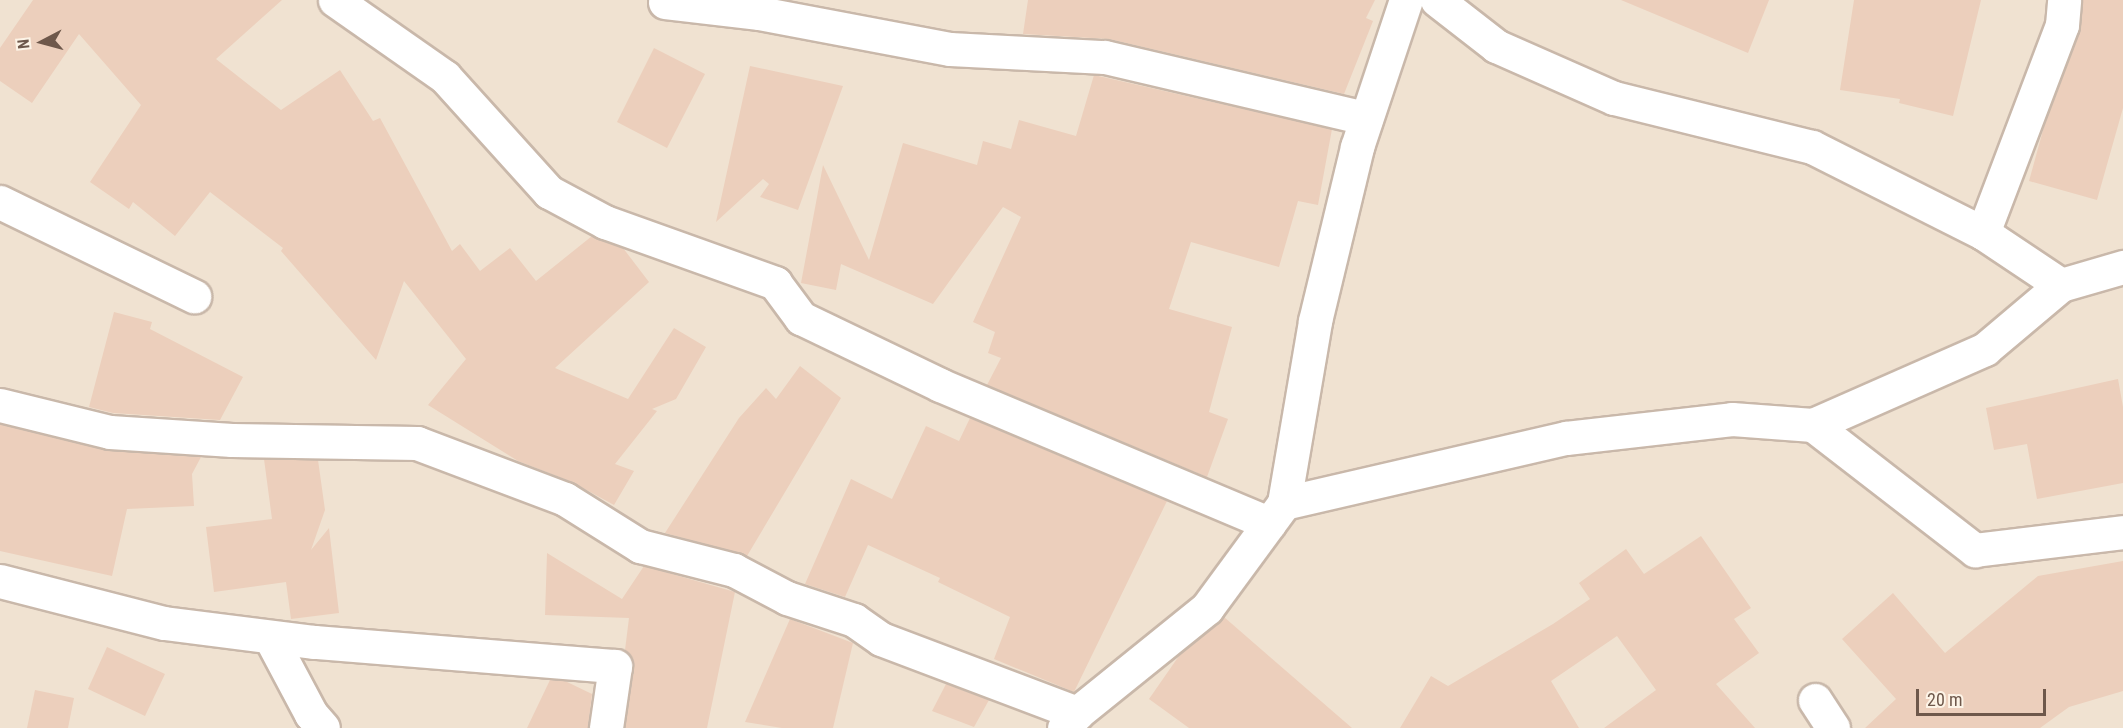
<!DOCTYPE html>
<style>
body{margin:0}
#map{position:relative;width:2123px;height:728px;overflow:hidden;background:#f9f0e1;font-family:"Roboto Condensed",sans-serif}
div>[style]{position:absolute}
.residential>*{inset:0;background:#f0e2d1}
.building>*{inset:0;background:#eccfbc}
.roads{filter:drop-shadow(2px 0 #c9b8aa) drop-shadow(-2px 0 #c9b8aa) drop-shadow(0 2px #c9b8aa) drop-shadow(0 -2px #c9b8aa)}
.minor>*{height:33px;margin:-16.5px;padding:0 16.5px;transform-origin:16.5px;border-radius:16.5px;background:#fff}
span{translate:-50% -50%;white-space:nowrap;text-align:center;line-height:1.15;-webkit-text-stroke:5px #fdf4e7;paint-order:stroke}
.north{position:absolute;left:12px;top:12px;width:60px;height:60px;-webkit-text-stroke:4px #fdf4e7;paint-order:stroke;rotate:264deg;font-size:16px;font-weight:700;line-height:24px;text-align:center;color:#6e584b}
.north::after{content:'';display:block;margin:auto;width:21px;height:27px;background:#6e584b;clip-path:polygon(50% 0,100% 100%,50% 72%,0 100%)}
.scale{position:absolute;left:1916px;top:689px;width:130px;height:27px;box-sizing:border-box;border:3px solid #6e584b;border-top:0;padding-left:8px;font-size:18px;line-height:21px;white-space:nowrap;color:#6e584b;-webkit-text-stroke:4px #fdf4e7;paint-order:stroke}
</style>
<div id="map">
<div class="residential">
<div style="clip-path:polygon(0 0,2123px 0,2123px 728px,0 728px)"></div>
</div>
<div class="building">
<div style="clip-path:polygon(33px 0,282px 0,216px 59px,281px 110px,340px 70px,373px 121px,380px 118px,452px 251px,460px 244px,480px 271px,510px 248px,536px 281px,592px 236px,623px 248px,649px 282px,555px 368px,628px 399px,674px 328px,706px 347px,676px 399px,652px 409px,657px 411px,615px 464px,634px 471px,614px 505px,572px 482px,518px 461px,428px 405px,466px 359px,404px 281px,376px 360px,281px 251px,283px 248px,210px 192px,175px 236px,133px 202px,129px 209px,90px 182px,141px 105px,79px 34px,32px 103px,0 81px,0 48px)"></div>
<div style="clip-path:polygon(1028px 0,1375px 0,1366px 18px,1373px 21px,1344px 94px,1109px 39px,1023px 34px)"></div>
<div style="clip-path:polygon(1621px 0,1769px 0,1748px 53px)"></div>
<div style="clip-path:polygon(1854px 0,1981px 0,1953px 116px,1899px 103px,1900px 99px,1840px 90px)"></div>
<div style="clip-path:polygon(2082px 0,2123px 0,2123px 108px,2097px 200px,2029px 181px,2045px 123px,2080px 31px)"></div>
<div style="clip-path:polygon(654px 48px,705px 74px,667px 148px,617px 122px)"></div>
<div style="clip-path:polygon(750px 66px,843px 86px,798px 210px,760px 197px,769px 184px,763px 179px,716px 222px)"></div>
<div style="clip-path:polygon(1094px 75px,1332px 129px,1318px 205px,1298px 201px,1279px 267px,1191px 242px,1169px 309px,1232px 327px,1209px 412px,1228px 419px,1207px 477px,987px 385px,1001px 358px,988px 353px,995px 332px,973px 322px,1021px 217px,1003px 207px,933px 304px,841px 264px,836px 290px,801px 283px,823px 165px,869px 260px,903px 143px,977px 165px,983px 141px,1011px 149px,1019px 120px,1076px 136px)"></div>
<div style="clip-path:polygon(114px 312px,152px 322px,150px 329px,243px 377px,220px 420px,113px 413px,89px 407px)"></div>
<div style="clip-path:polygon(800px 366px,841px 398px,747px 556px,665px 533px,739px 418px,766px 388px,776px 399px)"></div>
<div style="clip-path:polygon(2118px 379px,2123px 407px,2123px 483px,2037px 499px,2027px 444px,1994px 450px,1986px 408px)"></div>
<div style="clip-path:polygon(970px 418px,1167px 501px,1074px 692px,994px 659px,1010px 617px,938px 582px,940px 578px,868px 545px,845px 597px,805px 584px,851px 479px,892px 499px,926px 426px,959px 441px)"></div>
<div style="clip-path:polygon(0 424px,106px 450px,201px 457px,192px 474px,194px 506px,127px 509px,112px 576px,0 551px)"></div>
<div style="clip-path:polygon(264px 459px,318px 460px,325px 510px,311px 550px,329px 528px,339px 613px,291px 619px,286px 582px,214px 592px,206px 527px,272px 519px)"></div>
<div style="clip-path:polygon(1701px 536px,1751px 608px,1734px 619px,1759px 653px,1716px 684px,1755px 728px,1604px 728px,1656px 690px,1617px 636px,1551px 681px,1579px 728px,1400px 728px,1431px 676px,1448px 686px,1553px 624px,1590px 599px,1579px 583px,1626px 549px,1644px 574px)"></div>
<div style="clip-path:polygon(547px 553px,622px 599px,644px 566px,735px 592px,707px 728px,625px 728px,634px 669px,625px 650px,629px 618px,545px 615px)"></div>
<div style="clip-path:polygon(2123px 561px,2123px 691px,2069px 707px,2040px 728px,1865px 728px,1896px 699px,1842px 639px,1893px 593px,1945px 653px,2038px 576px)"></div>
<div style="clip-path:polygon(1224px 617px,1352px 728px,1189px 728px,1149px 699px,1181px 653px)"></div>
<div style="clip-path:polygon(790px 619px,853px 643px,833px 728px,782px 728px,745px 722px)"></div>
<div style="clip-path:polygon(107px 647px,165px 674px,145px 716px,88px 689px)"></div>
<div style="clip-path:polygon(550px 680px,565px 681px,592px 694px,588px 728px,527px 728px)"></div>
<div style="clip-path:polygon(946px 684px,989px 700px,974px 727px,932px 711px)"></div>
<div style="clip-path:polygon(35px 690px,74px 698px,68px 728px,27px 728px)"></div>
</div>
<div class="roads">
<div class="minor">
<div style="left:335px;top:0;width:134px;rotate:35deg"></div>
<div style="left:445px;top:77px;width:155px;rotate:47.9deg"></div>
<div style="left:549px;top:192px;width:64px;rotate:28.2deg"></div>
<div style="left:605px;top:222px;width:181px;rotate:19.7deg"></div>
<div style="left:775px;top:283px;width:44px;rotate:53.4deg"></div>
<div style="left:801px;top:318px;width:154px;rotate:25.7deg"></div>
<div style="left:940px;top:385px;width:357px;rotate:22.8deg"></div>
<div style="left:1437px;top:0;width:75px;rotate:37.9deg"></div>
<div style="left:1496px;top:46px;width:129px;rotate:23.8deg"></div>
<div style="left:1614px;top:98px;width:204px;rotate:13.9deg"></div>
<div style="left:1812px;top:147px;width:191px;rotate:26.7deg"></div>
<div style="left:1983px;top:233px;width:94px;rotate:33.7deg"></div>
<div style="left:665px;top:2px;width:95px;rotate:6.7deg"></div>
<div style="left:759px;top:13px;width:194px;rotate:10.7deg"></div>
<div style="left:950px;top:49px;width:155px;rotate:3deg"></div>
<div style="left:1105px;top:57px;width:268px;rotate:13.2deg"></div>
<div style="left:0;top:202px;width:216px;rotate:25.9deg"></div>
<div style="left:1983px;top:233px;width:222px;rotate:-69.2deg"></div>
<div style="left:2062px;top:25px;width:25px;rotate:-85deg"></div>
<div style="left:0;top:405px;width:113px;rotate:13.8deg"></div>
<div style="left:110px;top:432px;width:122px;rotate:3.8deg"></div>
<div style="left:232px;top:440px;width:185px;rotate:0.9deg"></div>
<div style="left:417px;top:443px;width:158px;rotate:20.7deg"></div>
<div style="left:565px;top:499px;width:89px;rotate:32.1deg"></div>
<div style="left:640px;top:546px;width:97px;rotate:14.3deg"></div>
<div style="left:734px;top:570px;width:60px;rotate:27.8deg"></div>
<div style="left:787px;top:598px;width:71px;rotate:18.2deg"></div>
<div style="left:854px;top:620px;width:33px;rotate:35deg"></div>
<div style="left:881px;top:639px;width:210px;rotate:20.7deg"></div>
<div style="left:1813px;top:425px;width:205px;rotate:37.7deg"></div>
<div style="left:1975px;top:550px;width:149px;rotate:-6.9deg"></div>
<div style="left:1284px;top:503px;width:289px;rotate:-13deg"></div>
<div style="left:1566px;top:438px;width:167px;rotate:-6.5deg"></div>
<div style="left:1732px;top:419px;width:81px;rotate:4.2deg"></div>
<div style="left:1813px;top:425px;width:188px;rotate:-23.8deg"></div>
<div style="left:1985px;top:349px;width:99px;rotate:-40.1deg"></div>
<div style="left:2061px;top:285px;width:65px;rotate:-16.2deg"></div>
<div style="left:0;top:581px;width:169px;rotate:14.4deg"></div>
<div style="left:164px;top:623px;width:152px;rotate:7.2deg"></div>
<div style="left:315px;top:642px;width:301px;rotate:4.6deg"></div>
<div style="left:615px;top:666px;width:63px;rotate:98.3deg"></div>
<div style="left:270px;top:637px;width:87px;rotate:62deg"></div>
<div style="left:311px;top:714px;width:18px;rotate:49deg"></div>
<div style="left:1815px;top:700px;width:33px;rotate:57deg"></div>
<div style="left:1064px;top:728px;width:20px;rotate:-49deg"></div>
<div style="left:1077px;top:713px;width:167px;rotate:-38.9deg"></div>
<div style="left:1207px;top:608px;width:130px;rotate:-53.7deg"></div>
<div style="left:1284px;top:503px;width:185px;rotate:-80.3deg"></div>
<div style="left:1315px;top:321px;width:179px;rotate:-76.4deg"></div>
<div style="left:1357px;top:147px;width:155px;rotate:-71.6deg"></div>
</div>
</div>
<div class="north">N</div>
<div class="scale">20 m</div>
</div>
